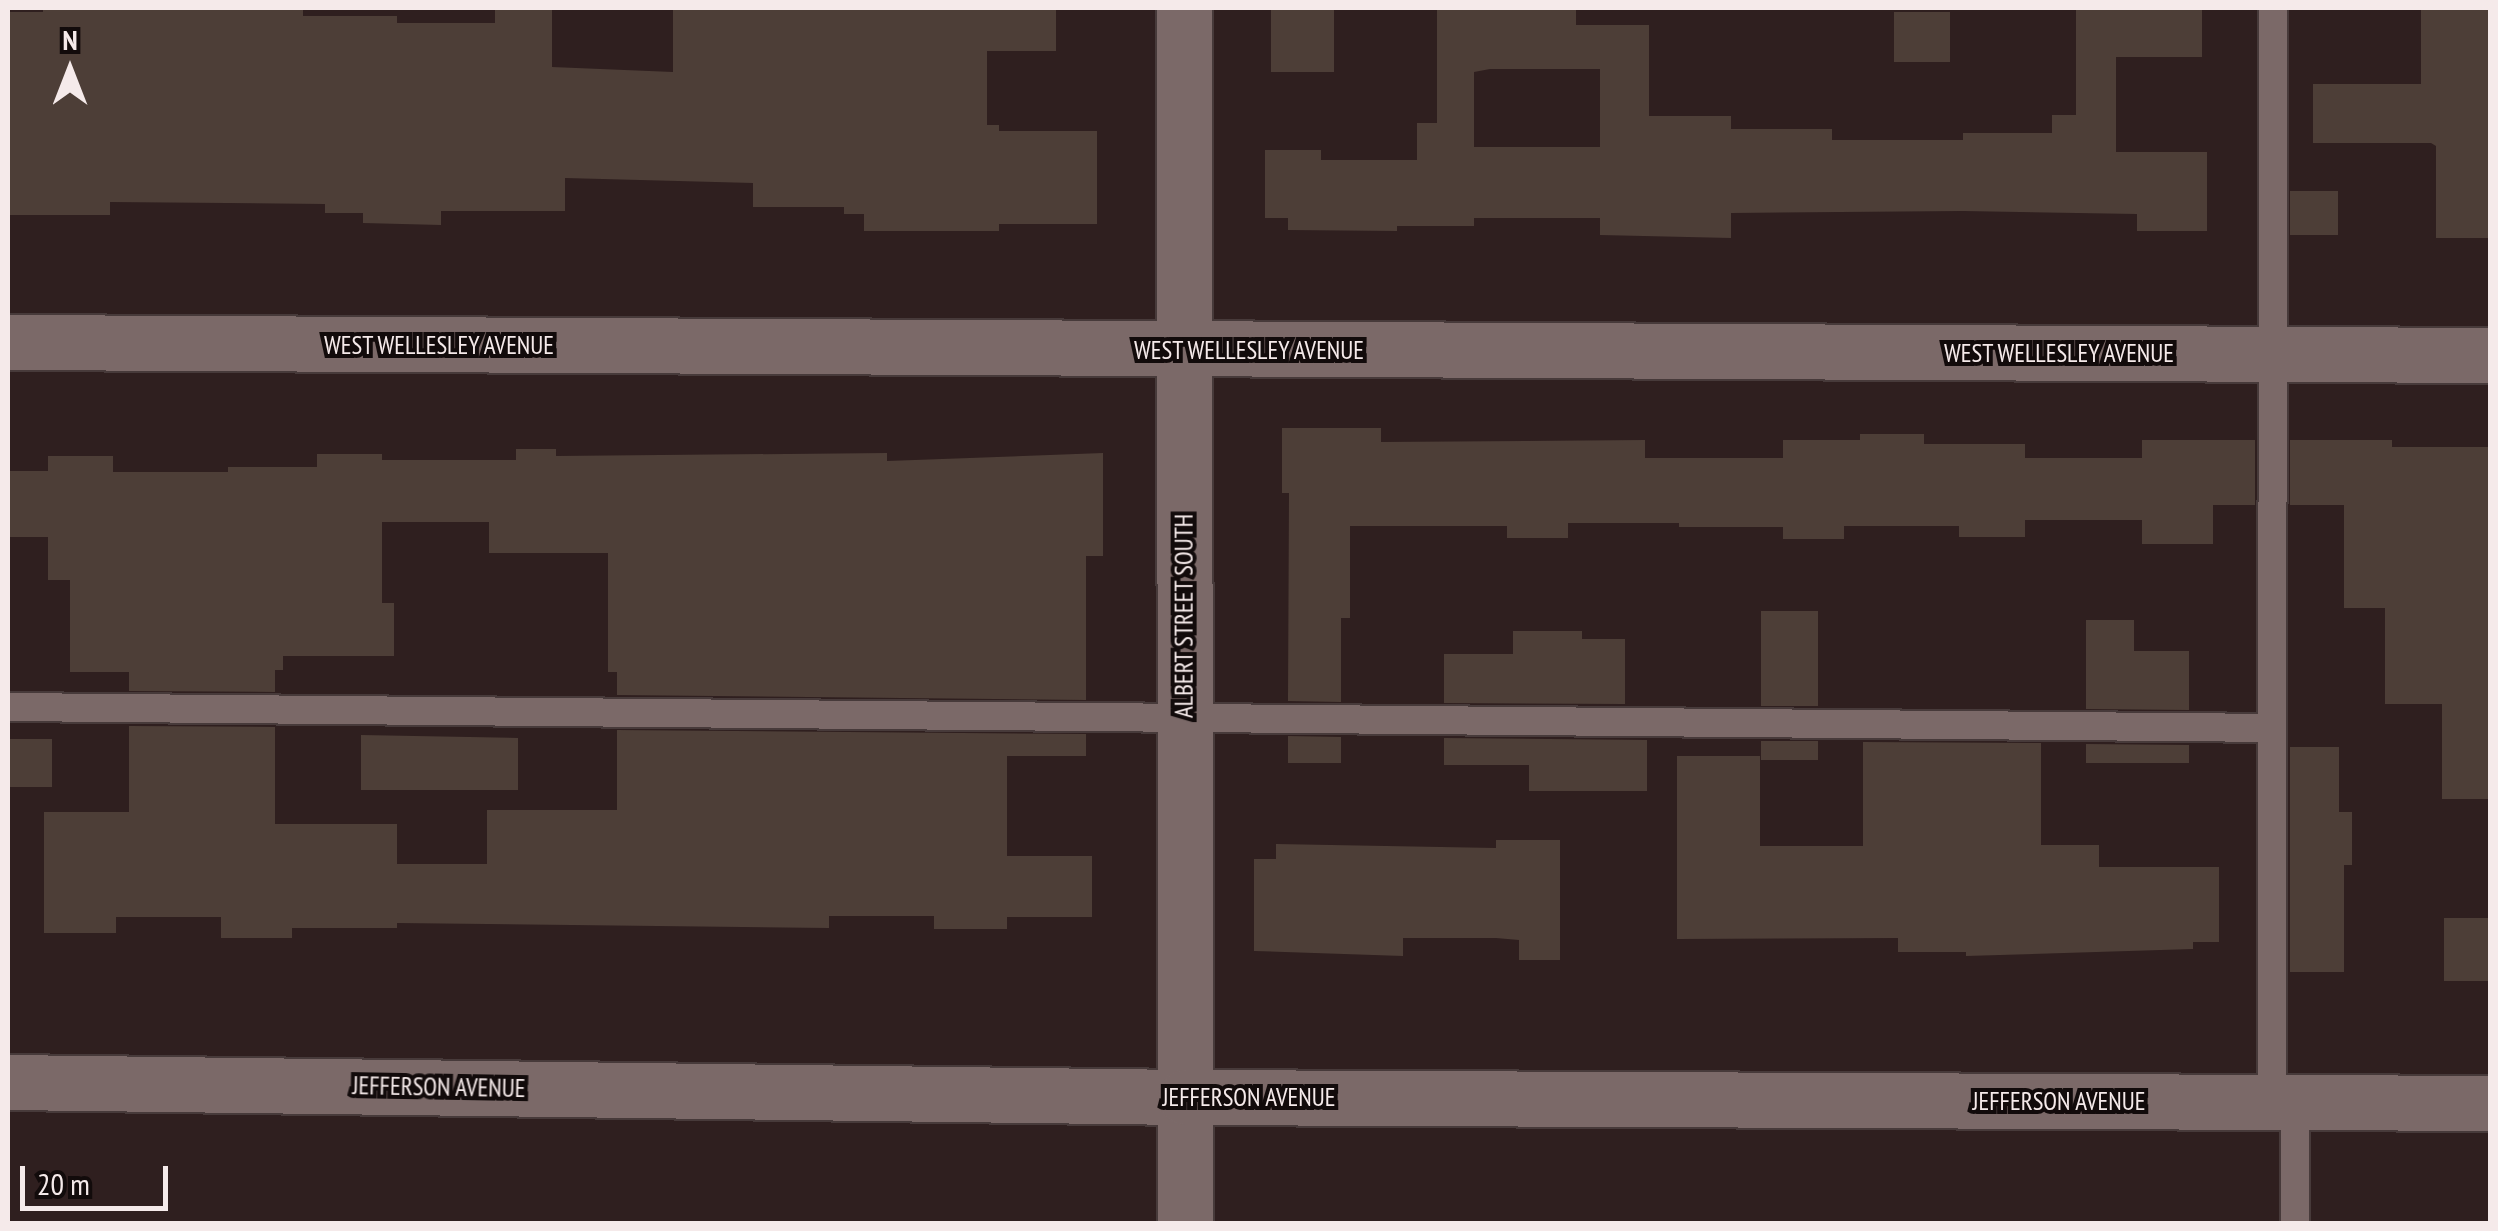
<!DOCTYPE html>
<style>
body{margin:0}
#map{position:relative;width:2498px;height:1231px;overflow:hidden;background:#2f1f1f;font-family:"PT Sans Narrow",sans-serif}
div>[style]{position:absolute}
.building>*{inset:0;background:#4d3e37}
.roads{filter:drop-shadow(2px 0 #473a3a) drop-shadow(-2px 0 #473a3a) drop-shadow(0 2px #473a3a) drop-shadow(0 -2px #473a3a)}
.lane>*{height:28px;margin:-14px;padding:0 14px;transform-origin:14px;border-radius:14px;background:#7b6968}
.street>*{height:55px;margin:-27.5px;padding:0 27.5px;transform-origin:27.5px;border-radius:27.5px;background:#7b6968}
span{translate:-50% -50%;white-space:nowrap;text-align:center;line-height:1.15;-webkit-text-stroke:8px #120b0b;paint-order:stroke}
.street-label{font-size:25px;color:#f5eaea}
.frame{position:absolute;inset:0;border:10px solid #f5eaea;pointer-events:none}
.north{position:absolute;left:20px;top:20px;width:100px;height:100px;-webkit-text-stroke:8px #120b0b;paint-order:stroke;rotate:0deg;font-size:28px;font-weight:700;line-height:40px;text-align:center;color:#f5eaea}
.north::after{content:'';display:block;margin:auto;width:35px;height:45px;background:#f5eaea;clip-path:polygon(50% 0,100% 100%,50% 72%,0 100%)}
.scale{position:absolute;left:20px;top:1166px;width:148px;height:45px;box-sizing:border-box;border:5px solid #f5eaea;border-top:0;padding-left:12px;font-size:30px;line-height:35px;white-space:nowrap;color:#f5eaea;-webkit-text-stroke:8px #120b0b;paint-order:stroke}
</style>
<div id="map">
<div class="building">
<div style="clip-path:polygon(43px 8px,303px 8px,303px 16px,397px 16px,397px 23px,495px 23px,495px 8px,552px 8px,552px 67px,673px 72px,673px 8px,1056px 8px,1056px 51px,987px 51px,987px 125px,999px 125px,999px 131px,1097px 131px,1097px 224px,999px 224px,999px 231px,864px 231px,864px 214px,844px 214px,844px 207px,753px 207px,753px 183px,565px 178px,565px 211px,441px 211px,441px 225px,363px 223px,363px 213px,325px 213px,325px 204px,110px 202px,110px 215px,8px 215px,8px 12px,43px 12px)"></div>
<div style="clip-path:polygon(1271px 8px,1334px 8px,1334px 72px,1271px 72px)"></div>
<div style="clip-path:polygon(evenodd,1437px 8px,1576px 8px,1576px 25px,1649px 25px,1649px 116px,1731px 116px,1731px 129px,1832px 129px,1832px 140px,1963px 140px,1963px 133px,2052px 133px,2052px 115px,2076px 115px,2076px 8px,2202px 8px,2202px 57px,2116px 57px,2116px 152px,2207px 152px,2207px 231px,2137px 231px,2137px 214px,1963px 211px,1731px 213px,1731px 238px,1600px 235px,1600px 218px,1474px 218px,1474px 226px,1397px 226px,1397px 231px,1288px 230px,1288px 218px,1265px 218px,1265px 150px,1321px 150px,1321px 160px,1417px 160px,1417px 123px,1437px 123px,1437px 8px,1490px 69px,1600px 69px,1600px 147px,1474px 147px,1474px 72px,1490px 69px)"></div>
<div style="clip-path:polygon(2421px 8px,2490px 8px,2490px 238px,2436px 238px,2436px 146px,2431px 143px,2313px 143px,2313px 84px,2421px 84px)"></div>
<div style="clip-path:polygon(1894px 12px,1950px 12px,1950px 62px,1894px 62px)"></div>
<div style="clip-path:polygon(2290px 191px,2338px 191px,2338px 235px,2290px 235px)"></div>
<div style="clip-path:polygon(1282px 428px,1381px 428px,1381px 442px,1645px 440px,1645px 458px,1783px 458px,1783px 440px,1860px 440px,1860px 434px,1924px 434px,1924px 444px,2025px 444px,2025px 458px,2142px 458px,2142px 440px,2255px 440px,2255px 505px,2213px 505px,2213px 544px,2142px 544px,2142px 520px,2025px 520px,2025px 537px,1959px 537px,1959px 526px,1844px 526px,1844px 539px,1783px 539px,1783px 527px,1679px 527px,1679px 523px,1568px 523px,1568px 538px,1507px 538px,1507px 526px,1350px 526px,1350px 618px,1341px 618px,1341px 702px,1288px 701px,1289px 493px,1282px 493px)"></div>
<div style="clip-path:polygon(2290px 440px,2392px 440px,2392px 447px,2490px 447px,2490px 799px,2442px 799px,2442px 704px,2385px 704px,2385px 608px,2344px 608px,2344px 505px,2290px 505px)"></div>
<div style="clip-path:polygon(516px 449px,556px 449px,556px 456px,887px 453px,887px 461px,1103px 453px,1103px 556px,1086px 556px,1086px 700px,617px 695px,617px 672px,608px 672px,608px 553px,489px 553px,489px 522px,382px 522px,382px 603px,394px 603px,394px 656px,283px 656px,283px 670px,275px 670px,275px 692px,129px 691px,129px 672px,70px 672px,70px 580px,48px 580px,48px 537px,8px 537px,8px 471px,48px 471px,48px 456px,113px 456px,113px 472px,228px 472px,228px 467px,317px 467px,317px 454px,382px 454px,382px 460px,516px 460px)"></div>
<div style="clip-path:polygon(1761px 611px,1818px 611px,1818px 706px,1761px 706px)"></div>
<div style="clip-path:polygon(2086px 620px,2134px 620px,2134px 651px,2189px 651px,2189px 710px,2086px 709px)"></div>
<div style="clip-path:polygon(1513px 631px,1582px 631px,1582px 639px,1625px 639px,1625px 704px,1444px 703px,1444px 654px,1513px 654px)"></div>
<div style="clip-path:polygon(129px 726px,275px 727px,275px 824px,397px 824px,397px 864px,487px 864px,487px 810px,617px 810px,617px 730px,1086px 734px,1086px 756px,1007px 756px,1007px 856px,1092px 856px,1092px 917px,1007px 917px,1007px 929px,934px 929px,934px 916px,829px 916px,829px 928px,397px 923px,397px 928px,292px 928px,292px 938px,221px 938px,221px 917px,116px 917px,116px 933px,44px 933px,44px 812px,129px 812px)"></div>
<div style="clip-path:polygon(361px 735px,518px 738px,518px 790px,361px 790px)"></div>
<div style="clip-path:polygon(1288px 736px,1341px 737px,1341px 763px,1288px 763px)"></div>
<div style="clip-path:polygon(1444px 738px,1647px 740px,1647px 791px,1529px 791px,1529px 765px,1444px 765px)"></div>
<div style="clip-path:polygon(8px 739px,52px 739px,52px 787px,8px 787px)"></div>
<div style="clip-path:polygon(1761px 741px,1818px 741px,1818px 760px,1761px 760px)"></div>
<div style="clip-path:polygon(1863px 742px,2041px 743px,2041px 845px,2099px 845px,2099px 867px,2219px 867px,2219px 942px,2193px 942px,2193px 949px,1966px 956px,1966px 952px,1898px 952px,1898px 938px,1677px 939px,1677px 756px,1760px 756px,1760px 846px,1863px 846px)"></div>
<div style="clip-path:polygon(2086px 744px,2189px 745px,2189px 763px,2086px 763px)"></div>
<div style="clip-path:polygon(2290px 747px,2339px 747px,2339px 812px,2352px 812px,2352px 865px,2344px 865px,2344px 972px,2290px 972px)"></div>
<div style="clip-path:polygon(1496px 840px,1560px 840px,1560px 960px,1519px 960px,1519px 940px,1496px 938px,1403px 938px,1403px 956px,1254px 951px,1254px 859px,1276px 859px,1276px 844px,1496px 848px)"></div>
<div style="clip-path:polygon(2444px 918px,2490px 918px,2490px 981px,2444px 981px)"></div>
</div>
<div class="roads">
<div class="lane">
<div style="left:8px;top:707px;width:2264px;rotate:0.53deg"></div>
<div style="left:2272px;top:1102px;width:1094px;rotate:-89.95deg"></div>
<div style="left:2295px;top:1224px;width:122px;rotate:-90deg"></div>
</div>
<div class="street">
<div style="left:1184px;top:8px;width:1216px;rotate:89.95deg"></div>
<div style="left:8px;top:342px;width:2482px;rotate:0.3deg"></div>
<div style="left:8px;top:1082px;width:1177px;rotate:0.73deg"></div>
<div style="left:1185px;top:1097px;width:1305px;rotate:0.26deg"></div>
</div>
</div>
<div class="street-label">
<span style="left:439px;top:345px">WEST WELLESLEY AVENUE</span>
<span style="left:1249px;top:350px">WEST WELLESLEY AVENUE</span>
<span style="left:2059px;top:353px">WEST WELLESLEY AVENUE</span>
<span style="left:1184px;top:616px;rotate:-90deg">ALBERT STREET SOUTH</span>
<span style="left:439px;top:1087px;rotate:1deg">JEFFERSON AVENUE</span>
<span style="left:1249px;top:1097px">JEFFERSON AVENUE</span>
<span style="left:2059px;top:1101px">JEFFERSON AVENUE</span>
</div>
<div class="frame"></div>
<div class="north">N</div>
<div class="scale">20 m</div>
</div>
